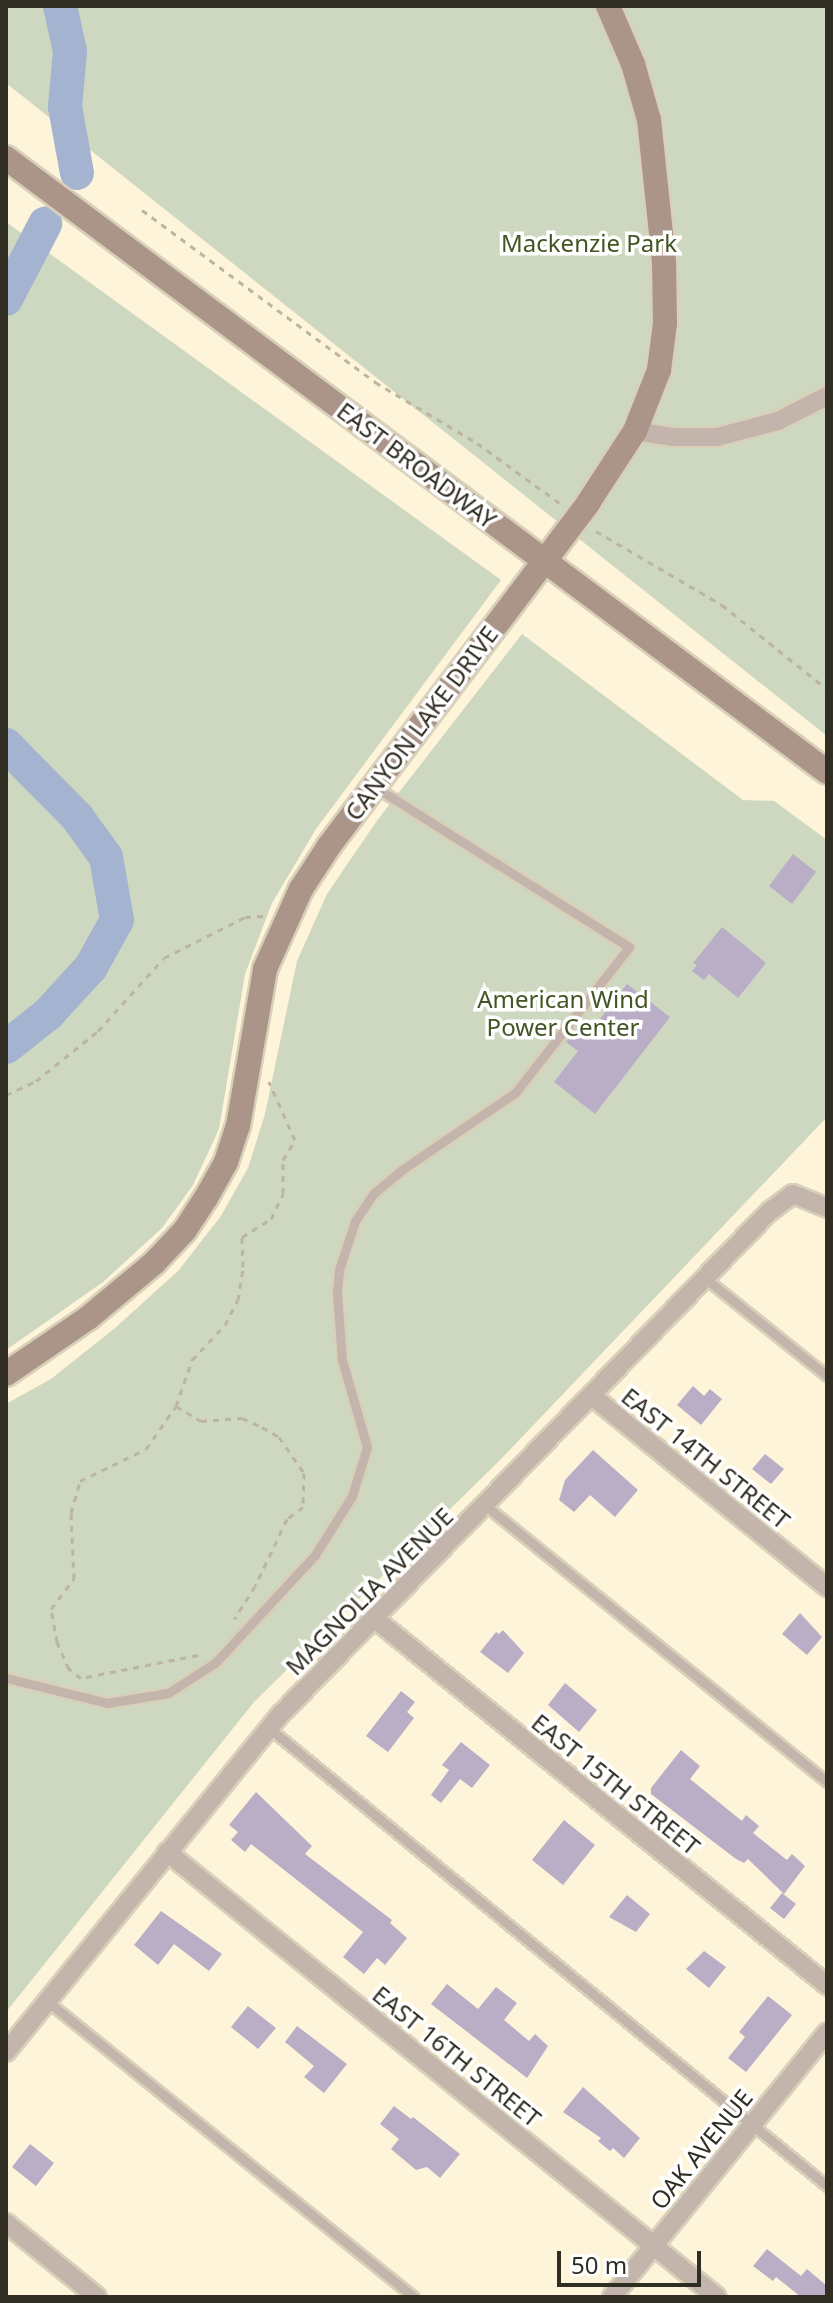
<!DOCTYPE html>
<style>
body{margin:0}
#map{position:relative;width:833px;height:2303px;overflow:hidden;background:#fdf4d9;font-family:"Noto Sans",sans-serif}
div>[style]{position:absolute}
.green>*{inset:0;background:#ced7bf}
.river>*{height:34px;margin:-17px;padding:0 17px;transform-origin:17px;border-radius:17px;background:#a3b3d0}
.building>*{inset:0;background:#baaec7}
.path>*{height:3px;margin-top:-1.5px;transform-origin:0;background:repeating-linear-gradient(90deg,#bcb59f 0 6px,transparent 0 12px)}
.roads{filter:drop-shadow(2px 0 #d8d0b8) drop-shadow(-2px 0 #d8d0b8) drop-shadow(0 2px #d8d0b8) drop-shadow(0 -2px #d8d0b8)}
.lane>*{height:9px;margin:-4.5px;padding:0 4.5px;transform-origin:4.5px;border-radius:4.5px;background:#c3b4ac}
.street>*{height:18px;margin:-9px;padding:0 9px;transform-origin:9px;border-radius:9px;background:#c3b4ac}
.secondary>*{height:24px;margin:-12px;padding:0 12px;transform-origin:12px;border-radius:12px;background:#aa9588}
span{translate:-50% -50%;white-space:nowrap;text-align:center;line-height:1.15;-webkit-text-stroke:7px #fff;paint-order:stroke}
.park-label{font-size:24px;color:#445422}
.street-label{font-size:24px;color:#302d22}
.frame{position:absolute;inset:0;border:8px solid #302d22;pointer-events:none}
.scale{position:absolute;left:557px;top:2251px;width:144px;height:36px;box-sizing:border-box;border:4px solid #302d22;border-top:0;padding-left:10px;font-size:24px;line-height:28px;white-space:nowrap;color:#302d22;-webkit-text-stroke:6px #fff;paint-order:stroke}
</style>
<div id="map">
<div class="green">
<div style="clip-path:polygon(6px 6px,827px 6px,827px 736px,6px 83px)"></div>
<div style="clip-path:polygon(6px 222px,501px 580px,316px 829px,272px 903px,245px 974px,219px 1129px,193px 1185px,162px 1228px,103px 1282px,6px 1350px)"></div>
<div style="clip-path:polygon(522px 634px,743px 800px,774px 801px,827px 840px,827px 1117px,502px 1458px,254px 1702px,6px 2012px,6px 1404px,51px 1379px,115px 1328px,178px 1271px,221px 1216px,248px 1168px,265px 1114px,297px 961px,327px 894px,376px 822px)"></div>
</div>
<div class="river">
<div style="left:60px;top:6px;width:46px;rotate:77.5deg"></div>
<div style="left:70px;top:51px;width:56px;rotate:95.1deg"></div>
<div style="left:65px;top:107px;width:67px;rotate:79.7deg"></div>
<div style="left:6px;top:299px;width:85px;rotate:-62.5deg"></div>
<div style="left:6px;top:745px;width:101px;rotate:45.4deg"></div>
<div style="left:77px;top:817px;width:49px;rotate:54.1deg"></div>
<div style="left:106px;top:857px;width:64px;rotate:80.1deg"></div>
<div style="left:117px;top:920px;width:54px;rotate:119deg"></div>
<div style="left:91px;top:967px;width:64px;rotate:132.5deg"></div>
<div style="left:48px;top:1014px;width:53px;rotate:141.8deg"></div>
</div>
<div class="building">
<div style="clip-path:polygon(793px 854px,816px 872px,792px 904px,769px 886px)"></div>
<div style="clip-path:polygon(722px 927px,766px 963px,738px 998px,709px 974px,704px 980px,692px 971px,697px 965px,693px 963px)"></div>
<div style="clip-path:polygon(627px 984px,670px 1017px,595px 1114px,554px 1082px,578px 1051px,566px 1042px,579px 1025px,589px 1033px)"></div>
<div style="clip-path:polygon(693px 1386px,704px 1396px,710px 1389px,722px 1399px,701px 1425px,677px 1405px)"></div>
<div style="clip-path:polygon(593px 1450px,638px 1490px,615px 1517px,590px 1495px,574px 1512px,559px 1500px,565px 1480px)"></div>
<div style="clip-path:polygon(765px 1454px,784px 1469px,771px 1484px,752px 1469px)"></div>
<div style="clip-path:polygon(800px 1613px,822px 1637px,807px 1655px,782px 1634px)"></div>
<div style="clip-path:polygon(503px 1630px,524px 1653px,508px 1673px,480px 1652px,496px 1632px,499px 1634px)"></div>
<div style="clip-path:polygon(565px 1683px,597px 1710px,579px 1732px,548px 1705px)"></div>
<div style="clip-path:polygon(401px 1691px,415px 1702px,407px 1712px,414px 1718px,388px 1752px,366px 1736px)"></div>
<div style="clip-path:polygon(461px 1742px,490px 1765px,472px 1788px,460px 1779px,441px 1803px,431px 1795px,449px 1770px,442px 1765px)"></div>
<div style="clip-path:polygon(681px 1750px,700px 1766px,690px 1779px,742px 1821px,746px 1815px,759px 1826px,753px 1833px,787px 1860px,792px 1854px,805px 1866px,784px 1894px,748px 1859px,744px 1863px,736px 1859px,651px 1794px,651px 1788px)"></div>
<div style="clip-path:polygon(256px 1792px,312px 1846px,305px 1854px,392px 1920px,390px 1923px,407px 1938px,385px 1965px,377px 1958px,364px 1974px,343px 1957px,363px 1932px,251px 1844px,245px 1852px,231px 1840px,238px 1832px,229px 1825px)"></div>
<div style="clip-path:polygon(564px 1820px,595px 1845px,563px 1885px,532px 1860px)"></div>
<div style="clip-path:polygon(782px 1893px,796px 1904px,784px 1919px,770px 1908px)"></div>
<div style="clip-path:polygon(627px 1895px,650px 1914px,636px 1932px,609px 1917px)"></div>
<div style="clip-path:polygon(161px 1911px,222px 1954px,209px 1971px,174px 1944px,158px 1965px,134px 1945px)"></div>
<div style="clip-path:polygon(704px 1951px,726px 1967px,709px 1988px,686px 1969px)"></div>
<div style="clip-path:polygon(447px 1984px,478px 2009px,496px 1987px,517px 2003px,504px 2020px,529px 2041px,535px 2034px,548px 2046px,527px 2078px,431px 2004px)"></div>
<div style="clip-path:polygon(768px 1996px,792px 2015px,746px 2072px,728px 2058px,745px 2037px,739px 2032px)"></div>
<div style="clip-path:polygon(248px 2006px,276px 2028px,258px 2049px,231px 2027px)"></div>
<div style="clip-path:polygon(297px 2026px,347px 2064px,324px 2093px,304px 2077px,314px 2066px,285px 2042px)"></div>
<div style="clip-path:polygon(583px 2087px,640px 2138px,624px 2158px,613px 2148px,610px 2151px,598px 2141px,601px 2138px,563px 2112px)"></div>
<div style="clip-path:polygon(394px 2106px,411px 2119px,413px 2117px,460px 2154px,440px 2178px,427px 2167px,416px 2170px,391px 2149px,399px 2139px,380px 2124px)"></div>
<div style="clip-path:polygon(30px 2144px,54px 2163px,36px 2186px,12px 2167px)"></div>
<div style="clip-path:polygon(767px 2249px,801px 2276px,807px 2269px,827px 2286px,827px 2297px,801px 2297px,776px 2277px,773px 2281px,753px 2266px)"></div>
</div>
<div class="path">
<div style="left:142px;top:210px;width:290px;rotate:36.4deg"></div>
<div style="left:375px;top:382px;width:119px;rotate:30.9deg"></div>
<div style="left:477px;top:443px;width:104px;rotate:36deg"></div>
<div style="left:596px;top:531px;width:146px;rotate:30.4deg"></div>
<div style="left:722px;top:605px;width:134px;rotate:38.7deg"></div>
<div style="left:6px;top:1095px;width:33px;rotate:-25deg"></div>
<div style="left:36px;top:1081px;width:80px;rotate:-38.9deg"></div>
<div style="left:98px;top:1031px;width:98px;rotate:-47.9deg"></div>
<div style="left:164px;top:958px;width:91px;rotate:-26.8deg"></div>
<div style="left:245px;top:917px;width:19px;rotate:-3deg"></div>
<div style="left:176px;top:1406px;width:29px;rotate:31deg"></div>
<div style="left:201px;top:1421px;width:41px;rotate:-4.2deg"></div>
<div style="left:242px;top:1418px;width:22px;rotate:24deg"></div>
<div style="left:262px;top:1427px;width:20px;rotate:30deg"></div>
<div style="left:279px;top:1437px;width:44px;rotate:55.2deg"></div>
<div style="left:304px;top:1473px;width:34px;rotate:92deg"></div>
<div style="left:303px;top:1507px;width:20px;rotate:143deg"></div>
<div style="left:287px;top:1519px;width:74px;rotate:115.5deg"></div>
<div style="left:255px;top:1586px;width:39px;rotate:122deg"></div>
<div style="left:198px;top:1655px;width:119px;rotate:168.9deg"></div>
<div style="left:81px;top:1678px;width:15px;rotate:-143deg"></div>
<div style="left:69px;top:1669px;width:30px;rotate:-114deg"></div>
<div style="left:57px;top:1642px;width:34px;rotate:-100deg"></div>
<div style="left:51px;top:1609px;width:38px;rotate:-53deg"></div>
<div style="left:74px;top:1579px;width:66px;rotate:-92.6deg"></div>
<div style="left:71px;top:1513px;width:33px;rotate:-74deg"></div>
<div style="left:80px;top:1481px;width:73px;rotate:-25.9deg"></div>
<div style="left:146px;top:1449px;width:52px;rotate:-55.1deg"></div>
<div style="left:176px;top:1406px;width:49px;rotate:-70.8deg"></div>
<div style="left:192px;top:1360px;width:48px;rotate:-46.7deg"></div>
<div style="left:225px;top:1325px;width:28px;rotate:-63deg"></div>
<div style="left:238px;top:1300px;width:33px;rotate:-81deg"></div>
<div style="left:243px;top:1267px;width:30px;rotate:-92deg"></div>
<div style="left:242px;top:1237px;width:34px;rotate:-32deg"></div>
<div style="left:271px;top:1219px;width:28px;rotate:-64deg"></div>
<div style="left:283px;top:1194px;width:34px;rotate:-90deg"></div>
<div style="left:283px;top:1160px;width:23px;rotate:-59deg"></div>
<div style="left:295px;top:1140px;width:64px;rotate:-114.1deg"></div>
</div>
<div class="roads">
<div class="lane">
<div style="left:705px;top:1278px;width:156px;rotate:38.8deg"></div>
<div style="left:486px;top:1506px;width:439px;rotate:39deg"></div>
<div style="left:6px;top:1678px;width:104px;rotate:13.9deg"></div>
<div style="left:107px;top:1703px;width:62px;rotate:-9.3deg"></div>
<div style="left:168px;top:1693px;width:56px;rotate:-32.6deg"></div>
<div style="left:215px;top:1663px;width:147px;rotate:-47.2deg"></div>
<div style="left:315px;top:1555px;width:70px;rotate:-57.9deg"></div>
<div style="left:352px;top:1496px;width:51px;rotate:-73deg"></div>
<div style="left:367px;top:1447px;width:91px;rotate:-106deg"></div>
<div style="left:342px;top:1360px;width:67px;rotate:-94.3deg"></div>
<div style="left:337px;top:1293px;width:23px;rotate:-85deg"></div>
<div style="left:339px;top:1270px;width:52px;rotate:-71.9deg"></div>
<div style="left:355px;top:1221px;width:32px;rotate:-56deg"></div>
<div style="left:373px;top:1194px;width:39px;rotate:-40deg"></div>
<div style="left:403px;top:1169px;width:135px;rotate:-34.2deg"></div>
<div style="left:515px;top:1093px;width:185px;rotate:-52deg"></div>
<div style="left:629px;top:947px;width:298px;rotate:-147.8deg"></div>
<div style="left:269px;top:1728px;width:722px;rotate:39.38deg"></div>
<div style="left:47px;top:2001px;width:471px;rotate:38.9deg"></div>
</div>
<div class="street">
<div style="left:635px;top:431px;width:36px;rotate:9deg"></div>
<div style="left:671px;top:437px;width:46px"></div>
<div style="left:717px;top:437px;width:63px;rotate:-14.7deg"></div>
<div style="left:778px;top:421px;width:55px;rotate:-27deg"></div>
<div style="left:592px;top:1396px;width:303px;rotate:39.1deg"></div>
<div style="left:375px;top:1619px;width:582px;rotate:39deg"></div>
<div style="left:167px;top:1852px;width:707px;rotate:38.98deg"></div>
<div style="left:6px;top:2052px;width:436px;rotate:-50.9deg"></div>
<div style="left:281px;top:1714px;width:700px;rotate:-45.81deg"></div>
<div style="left:769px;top:1212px;width:30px;rotate:-37deg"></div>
<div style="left:793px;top:1194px;width:37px;rotate:22deg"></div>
<div style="left:6px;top:2223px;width:117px;rotate:39.1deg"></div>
<div style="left:612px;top:2297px;width:341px;rotate:-50.9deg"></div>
</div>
<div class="secondary">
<div style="left:6px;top:158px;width:1025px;rotate:36.79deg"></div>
<div style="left:6px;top:1374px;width:99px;rotate:-34.3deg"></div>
<div style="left:88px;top:1318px;width:86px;rotate:-39.8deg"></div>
<div style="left:154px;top:1263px;width:45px;rotate:-46.8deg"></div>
<div style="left:185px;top:1230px;width:38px;rotate:-57deg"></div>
<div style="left:206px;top:1198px;width:41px;rotate:-60.9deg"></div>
<div style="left:226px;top:1162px;width:38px;rotate:-72deg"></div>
<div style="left:238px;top:1126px;width:159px;rotate:-80.2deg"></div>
<div style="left:265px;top:969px;width:88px;rotate:-65.8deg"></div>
<div style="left:301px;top:889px;width:51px;rotate:-56.9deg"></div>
<div style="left:329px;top:846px;width:430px;rotate:-52.9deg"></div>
<div style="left:588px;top:503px;width:86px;rotate:-56.9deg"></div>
<div style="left:635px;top:431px;width:66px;rotate:-68.5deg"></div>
<div style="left:659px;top:370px;width:47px;rotate:-82.7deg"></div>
<div style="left:665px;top:323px;width:61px;rotate:-90.9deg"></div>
<div style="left:664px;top:262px;width:143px;rotate:-96deg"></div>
<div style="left:649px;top:120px;width:58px;rotate:-105.9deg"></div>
<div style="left:633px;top:64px;width:63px;rotate:-113.3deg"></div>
</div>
</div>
<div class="park-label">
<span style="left:589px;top:243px">Mackenzie Park</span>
<span style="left:563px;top:1013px">American Wind<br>Power Center</span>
</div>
<div class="street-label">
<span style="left:417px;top:465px;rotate:37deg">EAST BROADWAY</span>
<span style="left:421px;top:723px;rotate:-53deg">CANYON LAKE DRIVE</span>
<span style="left:706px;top:1458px;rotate:39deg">EAST 14TH STREET</span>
<span style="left:369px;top:1591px;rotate:-45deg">MAGNOLIA AVENUE</span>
<span style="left:616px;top:1784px;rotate:39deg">EAST 15TH STREET</span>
<span style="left:457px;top:2056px;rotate:39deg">EAST 16TH STREET</span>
<span style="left:701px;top:2149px;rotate:-51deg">OAK AVENUE</span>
</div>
<div class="frame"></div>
<div class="scale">50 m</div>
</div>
